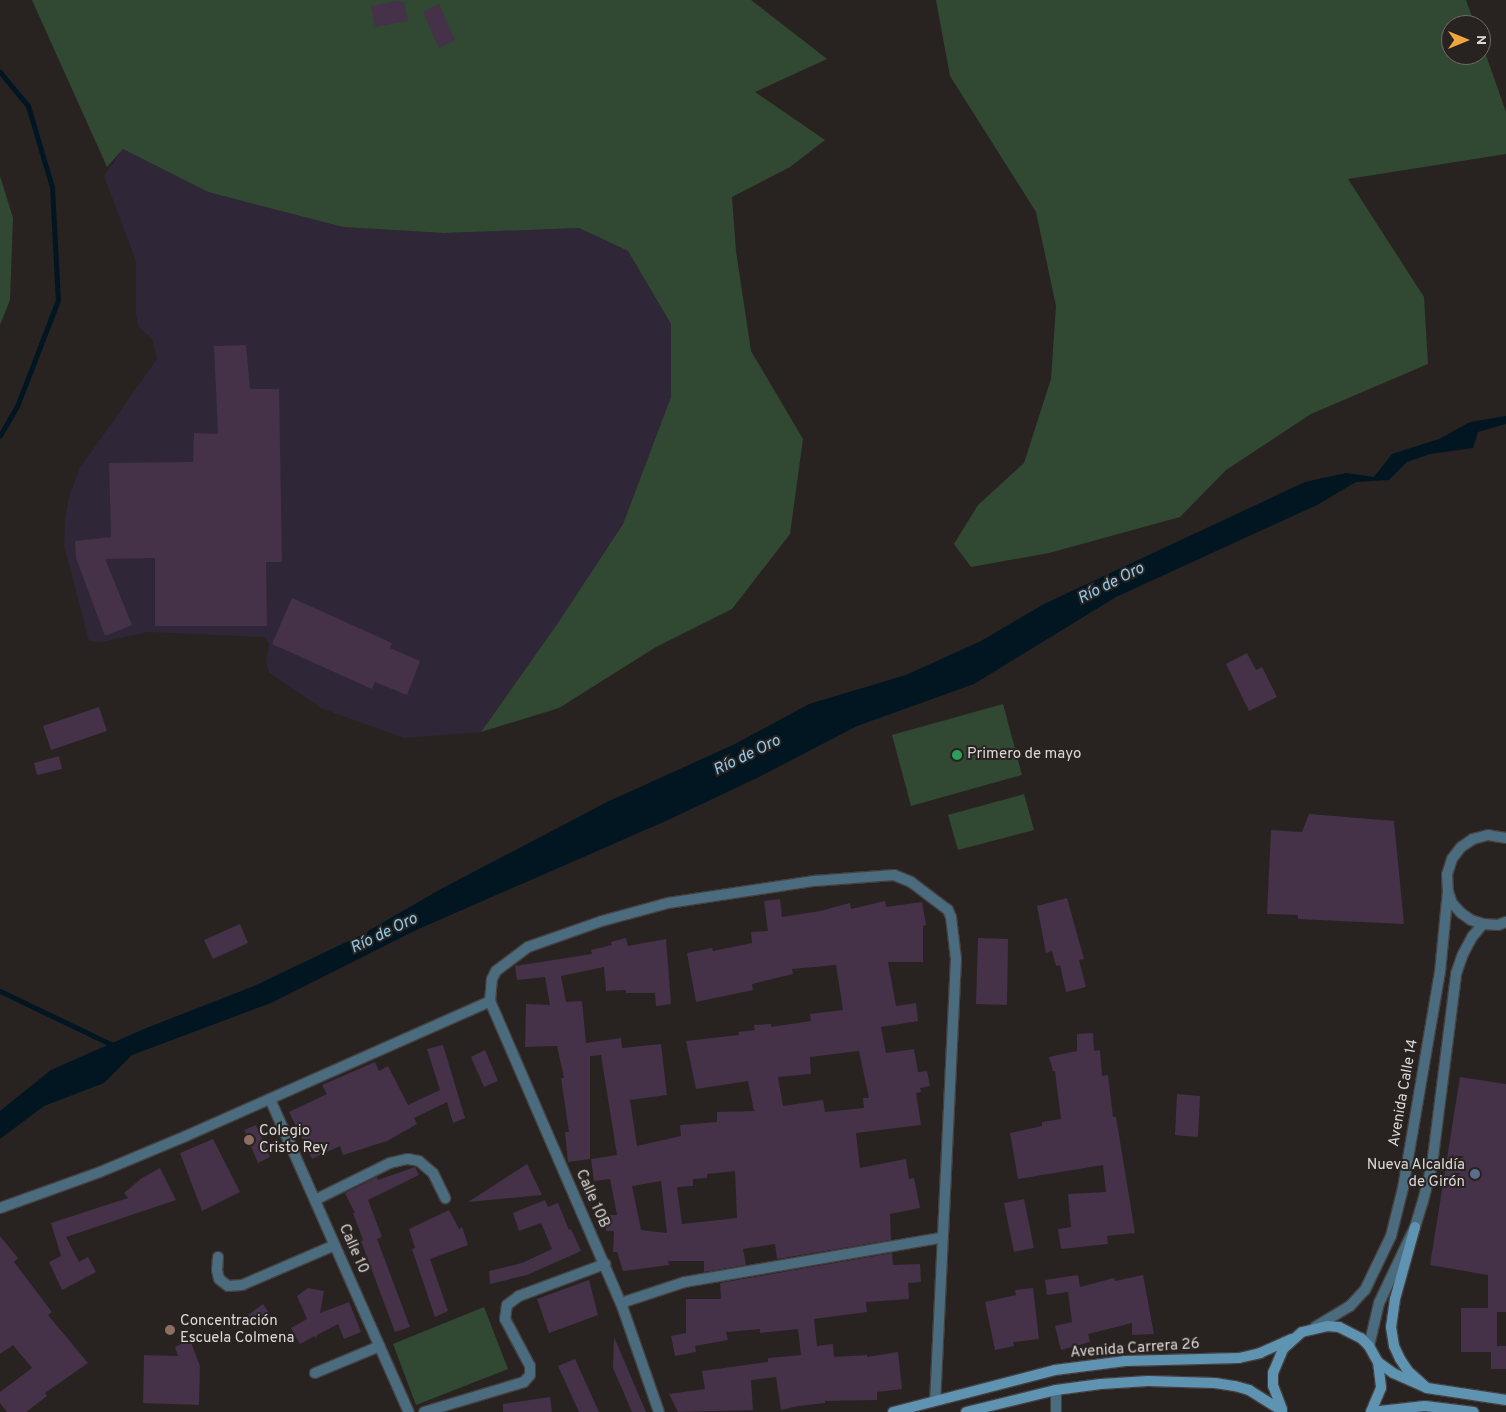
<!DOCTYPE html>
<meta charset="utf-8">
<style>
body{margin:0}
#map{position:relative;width:1506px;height:1412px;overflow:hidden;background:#282321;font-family:Overpass,sans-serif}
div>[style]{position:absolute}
.industrial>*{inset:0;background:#2f2737}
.green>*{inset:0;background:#314833}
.water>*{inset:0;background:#011621}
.stream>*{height:5px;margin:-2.5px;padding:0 2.5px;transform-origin:2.5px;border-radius:2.5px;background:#011621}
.building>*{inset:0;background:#453148}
.roads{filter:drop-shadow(1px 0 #45403e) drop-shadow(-1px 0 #45403e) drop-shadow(0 1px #45403e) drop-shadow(0 -1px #45403e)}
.street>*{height:10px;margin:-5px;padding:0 5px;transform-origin:5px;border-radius:5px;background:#4b6b7e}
.secondary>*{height:10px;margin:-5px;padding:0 5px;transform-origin:5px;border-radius:5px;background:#5f93b2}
.dots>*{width:14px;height:14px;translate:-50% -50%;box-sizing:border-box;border:2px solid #282321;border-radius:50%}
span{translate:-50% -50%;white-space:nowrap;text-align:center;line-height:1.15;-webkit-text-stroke:4px #282321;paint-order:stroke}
.poi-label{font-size:15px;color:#dbd8d7}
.left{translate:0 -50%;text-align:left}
.right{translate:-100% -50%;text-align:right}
.street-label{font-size:15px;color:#dbd8d7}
.water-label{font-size:16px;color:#8fcaeb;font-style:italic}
.north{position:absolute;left:1441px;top:15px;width:50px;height:50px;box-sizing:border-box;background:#282321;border:1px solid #706b6a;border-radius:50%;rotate:90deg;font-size:14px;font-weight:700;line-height:20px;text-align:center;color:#dbd8d7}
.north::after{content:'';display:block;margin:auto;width:18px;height:22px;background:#efa73d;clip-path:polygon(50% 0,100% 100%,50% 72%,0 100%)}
</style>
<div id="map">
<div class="industrial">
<div style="clip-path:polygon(123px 149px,208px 192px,343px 227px,444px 233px,579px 228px,628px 251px,671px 324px,671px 397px,623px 524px,558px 623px,481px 732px,404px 738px,321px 708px,269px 672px,266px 663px,269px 643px,264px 637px,148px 632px,102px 642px,89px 641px,64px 545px,65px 518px,70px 494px,80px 468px,157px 359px,152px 338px,139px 328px,136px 315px,136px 261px,104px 176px)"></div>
</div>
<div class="green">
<div style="clip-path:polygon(32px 0,751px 0,827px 59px,755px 92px,825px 140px,790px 167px,732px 197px,736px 251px,751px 351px,803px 439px,790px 534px,732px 609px,656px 647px,559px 708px,481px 732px,558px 623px,623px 524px,671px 397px,671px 324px,628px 251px,579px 228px,444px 233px,343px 227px,208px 192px,123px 149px,107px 167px)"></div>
<div style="clip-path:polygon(936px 0,1466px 0,1475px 25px,1451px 25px,1451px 55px,1481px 55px,1481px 41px,1506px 112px,1506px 154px,1348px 179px,1424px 297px,1428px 364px,1311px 414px,1226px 470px,1180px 517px,1049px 553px,971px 567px,954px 544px,978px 505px,1024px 463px,1051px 379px,1056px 306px,1036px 212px,950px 76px)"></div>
<div style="clip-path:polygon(0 176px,13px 218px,10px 300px,0 325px)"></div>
<div style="clip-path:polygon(1003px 704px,1022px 775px,911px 806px,892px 735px)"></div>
<div style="clip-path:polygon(1024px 794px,1034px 830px,958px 850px,948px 815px)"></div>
<div style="clip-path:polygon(484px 1307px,508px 1369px,416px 1405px,393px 1344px)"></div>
</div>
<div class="water">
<div style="clip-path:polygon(1506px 416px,1506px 424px,1478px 432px,1473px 448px,1430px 454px,1407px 462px,1389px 480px,1356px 482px,1317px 505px,1116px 597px,974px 684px,857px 726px,759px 777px,668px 820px,414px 931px,271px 1003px,132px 1055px,104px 1083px,44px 1106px,0 1139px,0 1111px,51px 1070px,144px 1029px,254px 986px,361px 935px,441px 889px,607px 802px,735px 744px,809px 704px,906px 675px,981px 641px,1044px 604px,1305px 482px,1346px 473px,1374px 477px,1392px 454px,1439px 439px,1470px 422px)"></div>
</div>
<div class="stream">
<div style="left:0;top:72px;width:44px;rotate:50.5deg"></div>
<div style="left:28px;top:106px;width:84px;rotate:73.5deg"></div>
<div style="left:52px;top:187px;width:113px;rotate:87deg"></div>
<div style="left:58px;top:300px;width:114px;rotate:111.1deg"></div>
<div style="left:17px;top:406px;width:34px;rotate:120deg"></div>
<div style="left:0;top:991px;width:130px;rotate:25.6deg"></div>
</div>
<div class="building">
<div style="clip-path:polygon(396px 1px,404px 2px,408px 21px,375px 27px,371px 6px)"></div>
<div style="clip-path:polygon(439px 4px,455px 40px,439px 48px,423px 12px)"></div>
<div style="clip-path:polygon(246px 345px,250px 389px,279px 389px,282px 562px,266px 562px,267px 626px,155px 626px,155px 558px,105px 559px,132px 625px,105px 636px,76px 558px,75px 541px,111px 537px,109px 463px,193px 462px,194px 433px,218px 434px,214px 346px)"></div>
<div style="clip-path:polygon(292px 598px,392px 643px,390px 648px,420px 661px,407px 695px,375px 682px,372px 689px,272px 644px)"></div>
<div style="clip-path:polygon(1247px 653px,1256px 670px,1262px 667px,1277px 697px,1249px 711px,1226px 664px)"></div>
<div style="clip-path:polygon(99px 707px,107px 731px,51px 750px,43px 726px)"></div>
<div style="clip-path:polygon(59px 756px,62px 769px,37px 775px,34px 763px)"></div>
<div style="clip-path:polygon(1309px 814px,1394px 821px,1404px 924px,1298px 919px,1298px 915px,1267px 914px,1271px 830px,1302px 832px)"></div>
<div style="clip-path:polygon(1067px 898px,1084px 959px,1079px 960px,1086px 987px,1066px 992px,1060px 965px,1056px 966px,1052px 951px,1046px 953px,1037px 906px)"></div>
<div style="clip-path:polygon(evenodd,780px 899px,782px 917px,820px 911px,850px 903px,851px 909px,885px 901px,886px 907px,922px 902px,926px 925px,923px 926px,923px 962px,888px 962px,896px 1006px,916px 1003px,918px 1021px,881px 1027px,886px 1053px,914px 1049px,918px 1072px,927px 1071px,930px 1086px,920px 1088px,921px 1092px,916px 1093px,921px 1125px,856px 1133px,860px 1168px,906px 1159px,909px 1179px,914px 1178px,920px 1208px,890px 1214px,891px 1240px,777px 1259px,775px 1244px,743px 1249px,746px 1265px,704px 1272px,704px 1261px,668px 1261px,669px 1265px,623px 1271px,617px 1252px,613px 1252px,614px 1231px,606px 1231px,605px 1215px,617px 1215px,610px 1179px,594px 1181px,591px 1159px,617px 1155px,601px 1055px,590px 1056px,590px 1159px,568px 1162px,565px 1132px,569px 1132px,561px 1078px,564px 1078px,557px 1046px,525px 1047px,526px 1004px,550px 1005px,545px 977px,517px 980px,515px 966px,592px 954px,591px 950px,612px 945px,611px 942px,626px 938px,628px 946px,666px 939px,671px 1004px,656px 1006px,655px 993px,626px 993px,626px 990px,606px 991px,604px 967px,561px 976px,566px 1002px,582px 1001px,586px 1043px,621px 1038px,622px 1048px,661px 1044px,667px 1095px,630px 1100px,637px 1146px,681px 1136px,680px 1125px,717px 1122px,717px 1112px,754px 1111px,748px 1081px,696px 1089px,686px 1041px,739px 1035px,738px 1032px,755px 1030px,754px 1025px,771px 1024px,771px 1027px,811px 1021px,810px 1014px,843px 1010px,836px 965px,792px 969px,793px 974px,752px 984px,753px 990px,696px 1002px,687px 953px,712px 948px,713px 951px,752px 943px,751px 932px,768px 931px,764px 901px,780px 899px,859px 1051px,869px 1098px,863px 1098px,864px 1108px,825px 1112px,823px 1100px,783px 1106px,778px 1077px,811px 1074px,810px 1057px,859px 1051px,780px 899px,735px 1171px,737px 1218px,682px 1224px,677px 1187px,693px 1186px,693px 1179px,707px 1178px,707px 1174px,735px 1171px,780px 899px,661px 1181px,667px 1233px,641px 1230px,632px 1186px,661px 1181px)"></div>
<div style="clip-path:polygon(240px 924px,248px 943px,213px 959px,204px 940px)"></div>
<div style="clip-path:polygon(978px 938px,1008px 939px,1007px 1005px,976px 1004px)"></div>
<div style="clip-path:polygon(1093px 1033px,1094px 1051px,1100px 1050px,1102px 1076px,1108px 1075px,1113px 1117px,1116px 1117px,1135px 1233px,1107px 1236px,1108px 1244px,1061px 1249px,1058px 1229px,1071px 1227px,1068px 1194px,1106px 1192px,1103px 1165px,1018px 1179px,1010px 1133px,1042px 1126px,1042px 1122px,1061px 1119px,1055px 1071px,1053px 1071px,1049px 1057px,1077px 1051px,1077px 1034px)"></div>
<div style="clip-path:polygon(443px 1045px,465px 1118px,453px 1123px,447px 1102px,414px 1118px,417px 1124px,387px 1141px,343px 1155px,340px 1146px,312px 1159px,289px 1112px,327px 1094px,322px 1085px,375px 1062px,379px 1071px,388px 1066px,408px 1105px,440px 1090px,427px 1049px)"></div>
<div style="clip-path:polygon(485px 1050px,498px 1081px,484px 1087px,471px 1057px)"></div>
<div style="clip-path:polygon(1460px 1077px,1506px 1084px,1506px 1312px,1497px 1312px,1497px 1346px,1506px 1346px,1506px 1369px,1491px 1369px,1491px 1352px,1461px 1352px,1461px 1308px,1488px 1308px,1488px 1275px,1430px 1265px)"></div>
<div style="clip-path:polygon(1177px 1094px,1200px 1096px,1198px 1137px,1175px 1135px)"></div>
<div style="clip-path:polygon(256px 1125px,270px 1157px,258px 1163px,244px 1130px)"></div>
<div style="clip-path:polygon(213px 1139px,240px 1192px,202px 1211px,180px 1153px)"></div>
<div style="clip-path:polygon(527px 1164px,542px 1195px,468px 1202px)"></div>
<div style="clip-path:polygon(415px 1167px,419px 1175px,368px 1200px,382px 1237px,377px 1239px,410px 1327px,395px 1332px,361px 1241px,363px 1240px,353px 1213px,355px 1213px,345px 1193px,377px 1177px,378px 1180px)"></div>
<div style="clip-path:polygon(160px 1168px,176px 1200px,66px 1237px,79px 1262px,88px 1257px,96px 1272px,62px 1290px,49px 1262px,61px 1256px,51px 1223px,128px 1198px,124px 1193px,142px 1178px)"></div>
<div style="clip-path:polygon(1024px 1199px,1034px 1248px,1014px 1252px,1004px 1203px)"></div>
<div style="clip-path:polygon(545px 1200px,548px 1207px,558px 1203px,569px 1230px,571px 1229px,581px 1251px,527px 1275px,490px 1284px,489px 1271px,522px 1263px,552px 1249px,541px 1223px,519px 1231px,513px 1213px)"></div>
<div style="clip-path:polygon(449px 1210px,459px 1229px,462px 1227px,468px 1245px,430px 1259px,448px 1311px,435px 1317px,412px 1249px,415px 1248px,409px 1229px)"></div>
<div style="clip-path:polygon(0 1236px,18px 1258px,14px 1262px,52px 1312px,48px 1315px,88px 1363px,45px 1393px,47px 1396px,26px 1412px,7px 1412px,0 1403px,0 1392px,32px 1368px,13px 1345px,0 1354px)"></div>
<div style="clip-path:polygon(892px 1253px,893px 1265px,920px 1264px,921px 1282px,908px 1283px,909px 1299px,866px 1302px,867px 1312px,814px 1319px,817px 1346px,833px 1344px,834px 1357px,867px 1355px,867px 1357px,898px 1352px,902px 1389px,877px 1392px,877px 1400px,825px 1401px,825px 1403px,798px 1406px,781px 1410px,776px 1377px,751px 1380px,753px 1410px,678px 1412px,669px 1394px,705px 1389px,702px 1371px,768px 1362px,768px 1358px,801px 1355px,798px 1329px,760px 1333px,760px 1329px,726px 1332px,728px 1340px,695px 1346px,696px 1352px,675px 1356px,671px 1336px,686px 1333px,686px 1299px,721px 1299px,720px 1283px)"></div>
<div style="clip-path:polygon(1078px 1275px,1080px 1287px,1114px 1278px,1115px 1281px,1143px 1275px,1154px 1334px,1132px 1335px,1132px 1323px,1088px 1334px,1090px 1342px,1061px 1350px,1055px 1326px,1072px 1322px,1068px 1292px,1047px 1295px,1045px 1280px)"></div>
<div style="clip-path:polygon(589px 1280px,598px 1315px,549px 1333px,537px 1299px)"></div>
<div style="clip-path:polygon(308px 1288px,324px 1291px,320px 1313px,349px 1302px,361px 1332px,344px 1339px,338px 1324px,317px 1335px,316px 1339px,315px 1336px,300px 1344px,291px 1328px,307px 1319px,297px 1296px)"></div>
<div style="clip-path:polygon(1033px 1288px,1039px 1339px,1013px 1342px,1014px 1346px,995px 1350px,985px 1302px,1016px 1295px,1015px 1290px)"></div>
<div style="clip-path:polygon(263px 1304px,272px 1317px,257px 1327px,248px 1315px)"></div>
<div style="clip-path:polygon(614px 1337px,646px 1412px,632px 1412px,613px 1368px)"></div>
<div style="clip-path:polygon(190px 1340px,200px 1366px,199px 1405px,143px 1403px,144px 1355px,178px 1356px,175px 1347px)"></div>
<div style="clip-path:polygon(575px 1359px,599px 1412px,579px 1412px,558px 1366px)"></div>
<div style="clip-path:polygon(550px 1397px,552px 1412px,503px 1412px,503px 1404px)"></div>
</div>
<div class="roads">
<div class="street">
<div style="left:1506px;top:838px;width:18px;rotate:-171deg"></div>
<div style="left:1488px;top:835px;width:16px;rotate:165deg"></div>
<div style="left:1473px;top:839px;width:14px;rotate:146deg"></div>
<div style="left:1461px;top:847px;width:15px;rotate:127deg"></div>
<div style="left:1452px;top:859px;width:16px;rotate:108deg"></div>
<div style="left:1447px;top:874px;width:17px;rotate:87deg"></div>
<div style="left:1448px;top:891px;width:13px;rotate:72deg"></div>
<div style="left:1452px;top:903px;width:13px;rotate:48deg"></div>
<div style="left:1461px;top:913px;width:12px;rotate:35deg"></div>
<div style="left:1471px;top:920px;width:13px;rotate:18deg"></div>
<div style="left:1483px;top:924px;width:15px;rotate:4deg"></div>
<div style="left:1498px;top:925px;width:9px;rotate:-21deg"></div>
<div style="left:490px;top:1001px;width:329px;rotate:66.6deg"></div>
<div style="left:621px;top:1303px;width:115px;rotate:70.8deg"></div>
<div style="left:270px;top:1099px;width:342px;rotate:66.1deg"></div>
<div style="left:315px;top:1200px;width:84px;rotate:-26.3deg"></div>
<div style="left:390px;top:1163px;width:18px;rotate:-13deg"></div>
<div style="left:408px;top:1159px;width:11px;rotate:10deg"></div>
<div style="left:419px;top:1161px;width:18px;rotate:41deg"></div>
<div style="left:433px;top:1173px;width:28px;rotate:64deg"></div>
<div style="left:0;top:1208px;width:106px;rotate:-19.8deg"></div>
<div style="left:100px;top:1172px;width:93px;rotate:-22.7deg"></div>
<div style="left:186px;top:1136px;width:333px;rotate:-23.9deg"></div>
<div style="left:490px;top:1001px;width:22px;rotate:-85deg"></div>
<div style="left:492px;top:979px;width:9px;rotate:-63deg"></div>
<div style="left:496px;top:971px;width:40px;rotate:-37deg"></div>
<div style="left:528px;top:947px;width:78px;rotate:-19.4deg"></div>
<div style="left:602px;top:921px;width:68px;rotate:-15.3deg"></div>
<div style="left:668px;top:903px;width:148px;rotate:-8.6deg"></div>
<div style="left:814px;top:881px;width:80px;rotate:-4.3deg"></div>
<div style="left:894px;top:875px;width:18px;rotate:22deg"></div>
<div style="left:911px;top:882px;width:46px;rotate:37.1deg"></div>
<div style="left:948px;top:910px;width:8px;rotate:67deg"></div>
<div style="left:951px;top:917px;width:42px;rotate:83.2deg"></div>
<div style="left:956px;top:959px;width:441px;rotate:92.7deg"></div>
<div style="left:218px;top:1257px;width:13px;rotate:94deg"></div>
<div style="left:217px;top:1270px;width:9px;rotate:77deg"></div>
<div style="left:219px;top:1279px;width:11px;rotate:38deg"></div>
<div style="left:228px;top:1286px;width:14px;rotate:-4deg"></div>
<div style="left:242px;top:1285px;width:101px;rotate:-23.3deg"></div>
<div style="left:621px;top:1303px;width:67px;rotate:-18.2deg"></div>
<div style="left:685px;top:1282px;width:260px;rotate:-9.8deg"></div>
<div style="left:1315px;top:1327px;width:41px;rotate:-31deg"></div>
<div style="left:1350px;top:1306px;width:22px;rotate:-47deg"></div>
<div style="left:1365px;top:1290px;width:60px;rotate:-64.3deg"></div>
<div style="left:1391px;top:1236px;width:49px;rotate:-76deg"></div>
<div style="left:1403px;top:1188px;width:219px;rotate:-80.3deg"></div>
<div style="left:1440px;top:972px;width:81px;rotate:-84.4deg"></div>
<div style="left:1369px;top:1346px;width:44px;rotate:-76.9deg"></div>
<div style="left:1379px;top:1303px;width:84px;rotate:-64.7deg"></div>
<div style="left:1415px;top:1227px;width:27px;rotate:-73deg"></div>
<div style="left:1423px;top:1201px;width:37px;rotate:-76deg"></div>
<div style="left:1432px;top:1165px;width:193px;rotate:-82.8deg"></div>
<div style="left:1456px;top:974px;width:21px;rotate:-71deg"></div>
<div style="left:1463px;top:954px;width:19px;rotate:-62deg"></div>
<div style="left:1472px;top:937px;width:17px;rotate:-50deg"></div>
<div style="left:315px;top:1373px;width:70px;rotate:-22.6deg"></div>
<div style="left:424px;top:1412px;width:104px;rotate:-16.7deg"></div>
<div style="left:524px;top:1382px;width:9px;rotate:-49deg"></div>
<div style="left:530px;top:1375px;width:9px;rotate:-90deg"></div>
<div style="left:530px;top:1366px;width:53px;rotate:-118deg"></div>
<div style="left:505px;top:1319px;width:14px;rotate:-82deg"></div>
<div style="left:507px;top:1305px;width:15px;rotate:-37deg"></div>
<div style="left:519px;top:1296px;width:92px;rotate:-20.4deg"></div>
<div style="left:1056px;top:1412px;width:22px;rotate:-90deg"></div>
</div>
<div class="secondary">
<div style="left:1415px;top:1227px;width:75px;rotate:105.5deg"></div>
<div style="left:1395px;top:1299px;width:28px;rotate:98deg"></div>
<div style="left:1391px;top:1327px;width:19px;rotate:81deg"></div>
<div style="left:1394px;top:1346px;width:14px;rotate:65deg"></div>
<div style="left:1400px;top:1359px;width:14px;rotate:56deg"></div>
<div style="left:1408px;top:1371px;width:25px;rotate:42deg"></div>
<div style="left:1378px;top:1362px;width:19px;rotate:36deg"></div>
<div style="left:1393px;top:1373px;width:37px;rotate:24deg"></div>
<div style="left:1427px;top:1388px;width:80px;rotate:8.6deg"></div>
<div style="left:1282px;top:1409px;width:25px;rotate:-111deg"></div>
<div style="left:1273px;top:1386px;width:13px;rotate:-90deg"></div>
<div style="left:1273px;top:1373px;width:26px;rotate:-67deg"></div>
<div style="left:1283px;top:1349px;width:25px;rotate:-42deg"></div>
<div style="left:1302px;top:1332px;width:26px;rotate:-13deg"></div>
<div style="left:1327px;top:1326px;width:12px;rotate:5deg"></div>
<div style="left:1339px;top:1327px;width:25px;rotate:27deg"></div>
<div style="left:1361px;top:1338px;width:11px;rotate:45deg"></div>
<div style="left:1369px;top:1346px;width:18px;rotate:61deg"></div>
<div style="left:1378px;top:1362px;width:26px;rotate:83deg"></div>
<div style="left:1381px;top:1388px;width:26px;rotate:113deg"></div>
<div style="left:893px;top:1412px;width:167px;rotate:-14.5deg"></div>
<div style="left:1055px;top:1370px;width:71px;rotate:-7.3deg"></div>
<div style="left:1125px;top:1361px;width:114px;rotate:-1.5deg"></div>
<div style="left:1239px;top:1358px;width:22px;rotate:-13deg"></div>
<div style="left:1260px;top:1353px;width:35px;rotate:-24deg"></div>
<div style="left:966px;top:1412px;width:93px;rotate:-13.7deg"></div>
<div style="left:1056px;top:1390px;width:45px;rotate:-7.6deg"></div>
<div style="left:1101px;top:1384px;width:47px;rotate:-3.7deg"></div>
<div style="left:1148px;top:1381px;width:67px;rotate:1.7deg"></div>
<div style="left:1215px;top:1383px;width:20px;rotate:9deg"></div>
<div style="left:1235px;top:1386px;width:15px;rotate:16deg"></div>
<div style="left:1249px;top:1390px;width:39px;rotate:32deg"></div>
<div style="left:1371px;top:1412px;width:54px;rotate:-6.3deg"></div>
<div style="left:1425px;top:1406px;width:49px;rotate:7deg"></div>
</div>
</div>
<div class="dots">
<div style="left:957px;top:755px;background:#2e9e5b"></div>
<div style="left:249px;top:1140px;background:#8d6e63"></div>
<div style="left:1475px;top:1174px;background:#5c6f8a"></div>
<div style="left:170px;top:1330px;background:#8d6e63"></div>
</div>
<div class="poi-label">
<span class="left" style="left:967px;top:755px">Primero de mayo</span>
<span class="left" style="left:259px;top:1140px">Colegio<br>Cristo Rey</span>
<span class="right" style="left:1465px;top:1174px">Nueva Alcaldía<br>de Girón</span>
<span class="left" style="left:180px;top:1330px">Concentración<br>Escuela Colmena</span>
</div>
<div class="street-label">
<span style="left:1404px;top:1093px;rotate:-80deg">Avenida Calle 14</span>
<span style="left:592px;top:1199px;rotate:66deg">Calle 10B</span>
<span style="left:353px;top:1249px;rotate:66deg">Calle 10</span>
<span style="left:1135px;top:1349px;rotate:-4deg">Avenida Carrera 26</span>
</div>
<div class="water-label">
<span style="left:1111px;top:584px;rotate:-27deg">Río de Oro</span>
<span style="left:747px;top:756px;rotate:-26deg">Río de Oro</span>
<span style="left:384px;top:934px;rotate:-26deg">Río de Oro</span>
</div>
<div class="north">N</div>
</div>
